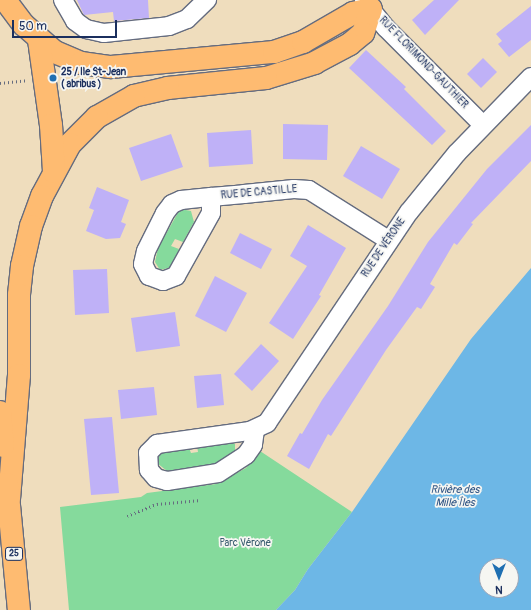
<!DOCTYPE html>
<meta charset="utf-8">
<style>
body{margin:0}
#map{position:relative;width:531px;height:610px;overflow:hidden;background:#efddbd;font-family:Pangolin,sans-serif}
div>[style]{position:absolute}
.green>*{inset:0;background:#85da9c}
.water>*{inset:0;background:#6db7e6}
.building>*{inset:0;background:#bfb1f7}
.path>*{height:2.5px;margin-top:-1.25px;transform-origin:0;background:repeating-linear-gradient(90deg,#656c7f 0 1px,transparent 0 4px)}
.roads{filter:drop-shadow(1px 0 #656c7f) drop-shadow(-1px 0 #656c7f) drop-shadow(0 1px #656c7f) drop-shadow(0 -1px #656c7f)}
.minor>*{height:18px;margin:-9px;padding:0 9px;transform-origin:9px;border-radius:9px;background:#fff}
.highway>*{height:22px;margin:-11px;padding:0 11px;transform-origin:11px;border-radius:11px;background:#febb71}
.dots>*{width:11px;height:11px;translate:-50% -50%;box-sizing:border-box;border:2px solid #f6f6f2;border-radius:50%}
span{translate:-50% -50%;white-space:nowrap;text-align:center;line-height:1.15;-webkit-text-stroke:3.5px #f6f6f2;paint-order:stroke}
.shield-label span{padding:1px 3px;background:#f6f6f2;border:1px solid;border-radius:3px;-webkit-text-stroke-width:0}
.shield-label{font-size:9px;color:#1b2f5e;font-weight:700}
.street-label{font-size:10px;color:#1b2f5e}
.poi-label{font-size:10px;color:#1b2f5e;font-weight:700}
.left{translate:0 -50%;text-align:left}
.park-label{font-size:10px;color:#365a6e}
.water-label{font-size:11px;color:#345887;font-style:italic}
.north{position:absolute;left:479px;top:558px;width:40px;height:40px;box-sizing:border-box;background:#f6f6f2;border:1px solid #9ea6b7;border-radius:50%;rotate:180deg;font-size:11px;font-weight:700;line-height:16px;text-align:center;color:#1b2f5e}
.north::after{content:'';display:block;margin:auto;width:14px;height:18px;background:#1f6fb2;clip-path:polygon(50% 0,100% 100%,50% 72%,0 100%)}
.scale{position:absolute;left:12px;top:20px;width:105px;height:18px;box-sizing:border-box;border:2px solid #1b2f5e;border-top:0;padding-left:5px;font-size:12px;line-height:14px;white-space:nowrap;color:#1b2f5e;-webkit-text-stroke:3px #f6f6f2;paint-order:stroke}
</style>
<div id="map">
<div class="green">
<div style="clip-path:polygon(180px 209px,191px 211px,194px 222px,183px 242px,175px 239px,171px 246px,179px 249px,172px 267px,160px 270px,155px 262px,158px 248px)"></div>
<div style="clip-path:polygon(230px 442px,235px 444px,235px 452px,214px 464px,167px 471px,157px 463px,160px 453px,164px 451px,189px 448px,191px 453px,198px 452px,197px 446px)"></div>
<div style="clip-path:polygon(260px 451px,352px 512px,308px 569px,295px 590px,276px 610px,69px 610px,60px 507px,141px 497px,147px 493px,216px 484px,246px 468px)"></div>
</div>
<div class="water">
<div style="clip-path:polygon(evenodd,531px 268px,531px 610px,276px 610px,295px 590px,308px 569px,352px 512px,471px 339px,531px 268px,487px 566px,511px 566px,511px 590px,487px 590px,487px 566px)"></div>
</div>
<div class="building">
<div style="clip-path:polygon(77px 0,148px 0,149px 18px,114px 21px,113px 12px,84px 15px)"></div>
<div style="clip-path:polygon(434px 0,459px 0,425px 35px,412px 20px)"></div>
<div style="clip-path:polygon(531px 6px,531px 40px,509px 57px,498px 44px,502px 41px,496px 34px)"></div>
<div style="clip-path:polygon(366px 50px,406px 87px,404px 89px,446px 131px,432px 145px,349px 68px)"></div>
<div style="clip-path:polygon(483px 58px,497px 72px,481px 88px,467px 74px)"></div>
<div style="clip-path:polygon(283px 124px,328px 125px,327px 160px,283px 159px)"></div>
<div style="clip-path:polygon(531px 125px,531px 161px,471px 223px,473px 224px,457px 245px,454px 243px,430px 284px,435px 287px,421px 309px,417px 307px,386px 350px,331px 436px,328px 434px,309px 469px,287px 456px,300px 433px,302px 434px,322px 400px,388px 306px,428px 242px,487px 169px)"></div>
<div style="clip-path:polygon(251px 130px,253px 164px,209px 167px,207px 133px)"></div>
<div style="clip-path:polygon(171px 134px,183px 167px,141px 181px,129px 148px)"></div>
<div style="clip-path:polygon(361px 146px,400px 169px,382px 199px,343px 176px)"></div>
<div style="clip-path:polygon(97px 187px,129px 200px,121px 222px,126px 224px,120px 238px,106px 239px,86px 231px,94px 210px,89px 208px)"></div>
<div style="clip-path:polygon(308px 225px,346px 248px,319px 295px,321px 296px,293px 339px,269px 323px,307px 266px,290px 256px)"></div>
<div style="clip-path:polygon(240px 233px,272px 249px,261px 269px,230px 253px)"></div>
<div style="clip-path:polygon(107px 269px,109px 313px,75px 315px,73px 270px)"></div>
<div style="clip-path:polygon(215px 276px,247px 293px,226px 332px,195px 316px)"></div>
<div style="clip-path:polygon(175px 312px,180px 346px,136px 352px,131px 318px)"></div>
<div style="clip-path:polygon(261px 344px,279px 361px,252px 391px,234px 374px)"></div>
<div style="clip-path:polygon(221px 374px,224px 405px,197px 408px,194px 376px)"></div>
<div style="clip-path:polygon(154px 387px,157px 415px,121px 419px,118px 390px)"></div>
<div style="clip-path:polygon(112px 417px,119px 493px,91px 495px,84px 419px)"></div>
</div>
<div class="path">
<div style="left:0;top:83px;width:27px;rotate:-6deg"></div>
<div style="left:62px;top:87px;width:27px;rotate:-8deg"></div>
<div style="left:127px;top:516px;width:32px;rotate:-22deg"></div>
<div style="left:157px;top:504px;width:44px;rotate:-5.2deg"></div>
</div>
<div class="roads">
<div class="minor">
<div style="left:63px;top:0;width:24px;rotate:60deg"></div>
<div style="left:75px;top:21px;width:14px;rotate:36deg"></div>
<div style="left:86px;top:29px;width:18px;rotate:13deg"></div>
<div style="left:104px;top:33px;width:65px;rotate:-6.1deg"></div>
<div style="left:169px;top:26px;width:19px;rotate:-21deg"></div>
<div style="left:187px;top:19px;width:28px;rotate:-44deg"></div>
<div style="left:364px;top:1px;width:35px;rotate:51deg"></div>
<div style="left:386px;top:28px;width:137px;rotate:45deg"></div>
<div style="left:211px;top:197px;width:16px;rotate:90deg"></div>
<div style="left:211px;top:213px;width:72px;rotate:119.1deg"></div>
<div style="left:176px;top:276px;width:14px;rotate:159deg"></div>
<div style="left:163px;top:281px;width:15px;rotate:-160deg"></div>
<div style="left:149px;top:276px;width:13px;rotate:-117deg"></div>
<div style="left:143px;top:264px;width:13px;rotate:-77deg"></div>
<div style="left:146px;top:251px;width:42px;rotate:-63.4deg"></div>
<div style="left:165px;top:213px;width:11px;rotate:-52deg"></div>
<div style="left:172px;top:204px;width:10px;rotate:-24deg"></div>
<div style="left:181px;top:200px;width:30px;rotate:-6deg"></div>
<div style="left:211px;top:197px;width:33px;rotate:-5deg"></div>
<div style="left:244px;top:194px;width:50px;rotate:-5.7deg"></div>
<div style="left:294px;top:189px;width:15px;rotate:4deg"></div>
<div style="left:309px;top:190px;width:93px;rotate:32.3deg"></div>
<div style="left:255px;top:430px;width:15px;rotate:98deg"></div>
<div style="left:253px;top:445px;width:12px;rotate:125deg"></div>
<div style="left:246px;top:455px;width:33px;rotate:147deg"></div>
<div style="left:218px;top:473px;width:52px;rotate:171.1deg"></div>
<div style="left:167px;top:481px;width:11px;rotate:-165deg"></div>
<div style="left:156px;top:478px;width:11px;rotate:-131deg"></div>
<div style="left:149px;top:470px;width:17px;rotate:-93deg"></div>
<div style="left:148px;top:453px;width:13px;rotate:-45deg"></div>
<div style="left:157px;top:444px;width:94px;rotate:-8deg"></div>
<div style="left:250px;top:431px;width:19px;rotate:-25deg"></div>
<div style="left:267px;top:423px;width:254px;rotate:-56.1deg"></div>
<div style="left:409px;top:212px;width:76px;rotate:-50.9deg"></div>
<div style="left:457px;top:153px;width:106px;rotate:-45.8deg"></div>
</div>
<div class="highway">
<div style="left:5px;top:0;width:31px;rotate:53deg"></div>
<div style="left:24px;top:25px;width:41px;rotate:41.1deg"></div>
<div style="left:55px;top:52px;width:28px;rotate:23deg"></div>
<div style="left:81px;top:63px;width:30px;rotate:8deg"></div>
<div style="left:111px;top:67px;width:164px;rotate:-5.3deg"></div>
<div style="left:274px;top:52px;width:31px;rotate:-19deg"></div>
<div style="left:303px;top:42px;width:58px;rotate:-30.1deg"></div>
<div style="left:353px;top:13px;width:18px;rotate:-13deg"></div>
<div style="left:371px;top:9px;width:25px;rotate:108deg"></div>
<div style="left:363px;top:33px;width:17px;rotate:140deg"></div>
<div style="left:350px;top:44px;width:40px;rotate:152deg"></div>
<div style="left:315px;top:63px;width:51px;rotate:163deg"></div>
<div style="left:266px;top:78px;width:99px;rotate:174.2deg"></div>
<div style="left:168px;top:88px;width:35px;rotate:167deg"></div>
<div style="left:134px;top:96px;width:43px;rotate:150.4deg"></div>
<div style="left:97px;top:117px;width:38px;rotate:135deg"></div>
<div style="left:70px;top:144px;width:59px;rotate:118.3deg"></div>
<div style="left:42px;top:196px;width:32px;rotate:110deg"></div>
<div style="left:31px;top:226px;width:41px;rotate:102.7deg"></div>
<div style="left:22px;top:266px;width:29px;rotate:96deg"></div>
<div style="left:19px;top:295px;width:80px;rotate:90deg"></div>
<div style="left:19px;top:375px;width:123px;rotate:94.6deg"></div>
<div style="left:39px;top:40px;width:86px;rotate:82deg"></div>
<div style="left:51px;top:125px;width:47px;rotate:86.3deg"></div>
<div style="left:0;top:412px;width:34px;rotate:85deg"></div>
<div style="left:7px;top:484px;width:127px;rotate:84.6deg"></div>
</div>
</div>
<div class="dots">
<div style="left:53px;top:78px;background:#1f6fb2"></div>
</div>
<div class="shield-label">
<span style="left:14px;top:554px">25</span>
</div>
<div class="street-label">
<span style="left:423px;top:63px;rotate:46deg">RUE FLORIMOND-GAUTHIER</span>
<span style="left:259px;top:193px;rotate:-5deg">RUE DE CASTILLE</span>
<span style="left:384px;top:248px;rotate:-56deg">RUE DE VÉRONE</span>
</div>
<div class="poi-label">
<span class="left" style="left:61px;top:78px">25 / Ile St-Jean<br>( abribus )</span>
</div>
<div class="park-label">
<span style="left:245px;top:544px">Parc Vérone</span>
</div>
<div class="water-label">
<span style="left:455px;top:497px">Rivière des<br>Mille Îles</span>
</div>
<div class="north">N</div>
<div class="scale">50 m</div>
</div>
